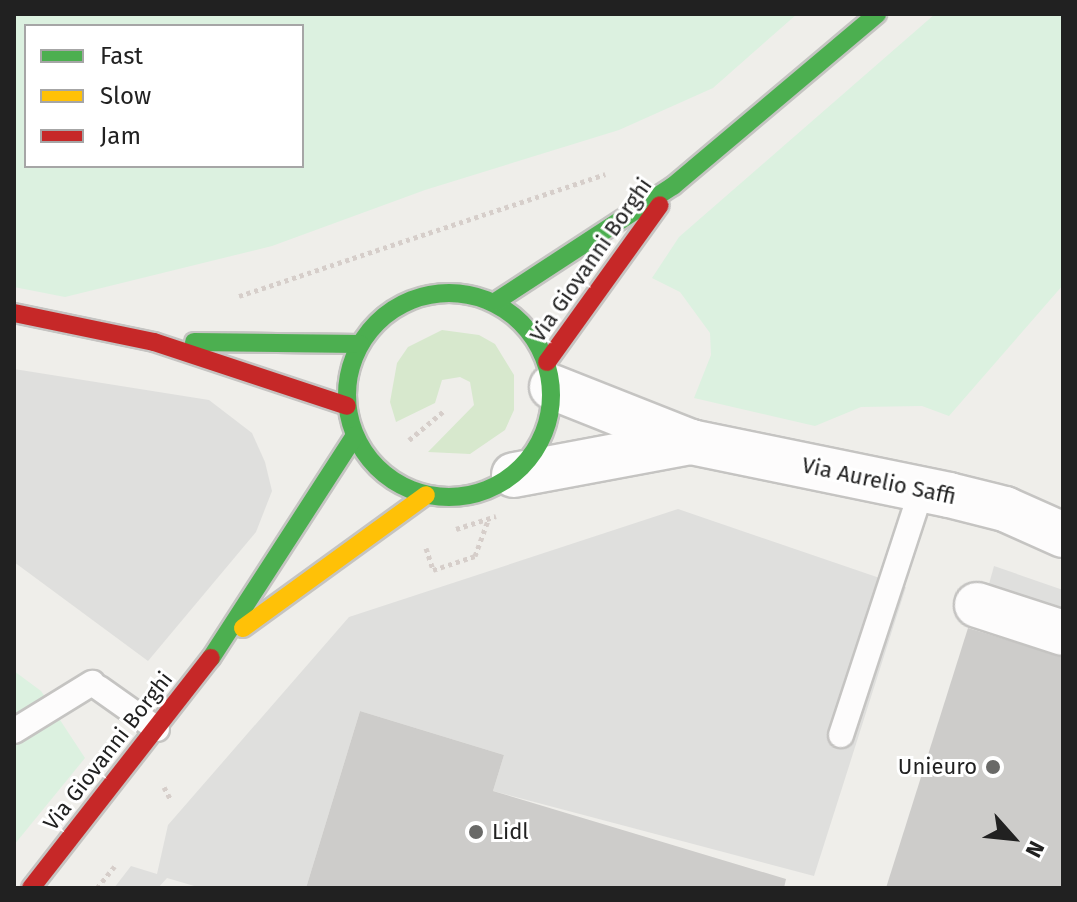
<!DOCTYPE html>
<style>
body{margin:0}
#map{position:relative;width:1077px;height:902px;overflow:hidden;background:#efeeea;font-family:"Fira Sans",sans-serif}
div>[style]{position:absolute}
.grass>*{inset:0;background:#d7e8cd}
.park>*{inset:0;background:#dcf1e0}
.parking>*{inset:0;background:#dfdfdd}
.building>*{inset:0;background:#cdccca}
.path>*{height:5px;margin-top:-2.5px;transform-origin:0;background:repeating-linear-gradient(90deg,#d6ceca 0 4px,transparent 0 8px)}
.roads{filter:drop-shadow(2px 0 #c5c4c2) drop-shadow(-2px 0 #c5c4c2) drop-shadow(0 2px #c5c4c2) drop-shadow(0 -2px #c5c4c2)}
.lane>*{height:24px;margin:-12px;padding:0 12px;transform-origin:12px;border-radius:12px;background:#fdfcfc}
.street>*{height:44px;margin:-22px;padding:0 22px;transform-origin:22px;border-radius:22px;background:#fdfcfc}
.fast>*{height:18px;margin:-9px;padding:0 9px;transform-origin:9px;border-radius:9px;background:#4caf50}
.fast>.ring{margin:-9px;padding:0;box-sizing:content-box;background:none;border:18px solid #4caf50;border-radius:50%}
.slow>*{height:18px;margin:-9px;padding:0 9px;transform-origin:9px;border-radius:9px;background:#ffc107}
.jam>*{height:18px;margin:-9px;padding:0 9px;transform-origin:9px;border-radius:9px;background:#c62828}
.dots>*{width:22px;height:22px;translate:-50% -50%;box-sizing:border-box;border:4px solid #fff;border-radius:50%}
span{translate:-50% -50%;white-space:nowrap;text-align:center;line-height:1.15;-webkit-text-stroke:6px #fff;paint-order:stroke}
.street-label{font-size:22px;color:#212121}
.poi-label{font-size:22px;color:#212121}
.right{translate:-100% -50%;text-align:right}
.left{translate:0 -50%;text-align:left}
.frame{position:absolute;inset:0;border:16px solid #212121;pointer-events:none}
.legend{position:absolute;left:24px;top:24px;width:280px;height:144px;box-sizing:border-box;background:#fff;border:2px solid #a6a6a6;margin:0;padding:10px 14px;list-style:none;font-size:24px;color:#212121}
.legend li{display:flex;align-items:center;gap:16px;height:40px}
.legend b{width:40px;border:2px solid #a6a6a6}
.north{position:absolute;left:973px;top:798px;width:80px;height:80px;-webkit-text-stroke:6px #fff;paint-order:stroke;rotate:117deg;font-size:22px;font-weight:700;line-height:32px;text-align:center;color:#212121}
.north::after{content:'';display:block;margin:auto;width:28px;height:36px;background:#212121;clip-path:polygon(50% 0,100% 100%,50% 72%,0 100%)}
</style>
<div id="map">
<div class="grass">
<div style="clip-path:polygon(442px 330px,479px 335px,495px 344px,514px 375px,514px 410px,505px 430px,470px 454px,428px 452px,474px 405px,470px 382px,460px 377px,442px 380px,435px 403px,396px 422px,390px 402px,397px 363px,408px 347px)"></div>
</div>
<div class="park">
<div style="clip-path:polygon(evenodd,14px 14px,797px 14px,713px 88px,619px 130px,425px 190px,272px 246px,65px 297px,14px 287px,14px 14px,26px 26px,302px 26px,302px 166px,26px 166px,26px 26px)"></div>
<div style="clip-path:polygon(935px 14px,1063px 14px,1063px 285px,949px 416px,922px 406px,861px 407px,815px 426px,694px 398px,711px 355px,710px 333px,680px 292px,652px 278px,679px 237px)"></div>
<div style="clip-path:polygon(14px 671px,41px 691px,85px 758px,14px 845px)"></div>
</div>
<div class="parking">
<div style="clip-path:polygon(14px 369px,209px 400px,252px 433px,265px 462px,272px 491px,256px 532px,148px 661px,14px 562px)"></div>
<div style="clip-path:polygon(678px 509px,906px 587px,814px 876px,493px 791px,504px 755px,360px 711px,306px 888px,201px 888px,167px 878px,158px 888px,114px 888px,131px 866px,157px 874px,168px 825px,349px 617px)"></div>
<div style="clip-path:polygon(994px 566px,1063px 590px,1063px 620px,986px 595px)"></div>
</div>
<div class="building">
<div style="clip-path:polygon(968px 628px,1063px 657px,1063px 888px,886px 888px)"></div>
<div style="clip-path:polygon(360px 711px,504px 755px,493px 791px,786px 879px,784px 888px,306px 888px)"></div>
</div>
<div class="path">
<div style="left:239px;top:296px;width:386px;rotate:-18.4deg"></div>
<div style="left:409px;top:440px;width:47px;rotate:-39.8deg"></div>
<div style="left:456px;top:529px;width:42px;rotate:-18deg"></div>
<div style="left:426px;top:548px;width:23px;rotate:72deg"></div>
<div style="left:433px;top:570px;width:44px;rotate:-18.4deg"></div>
<div style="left:475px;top:556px;width:38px;rotate:-70deg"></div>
<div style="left:164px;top:787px;width:15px;rotate:62deg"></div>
<div style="left:97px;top:888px;width:28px;rotate:-51deg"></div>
</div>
<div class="roads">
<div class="lane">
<div style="left:99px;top:688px;width:71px;rotate:35.3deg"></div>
<div style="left:14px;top:731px;width:92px;rotate:-31.6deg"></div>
<div style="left:841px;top:735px;width:259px;rotate:-71.8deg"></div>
</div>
<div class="street">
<div style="left:552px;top:387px;width:149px;rotate:21.6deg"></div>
<div style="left:691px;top:442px;width:263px;rotate:11.6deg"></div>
<div style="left:949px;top:495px;width:58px;rotate:14deg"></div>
<div style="left:1005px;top:509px;width:64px;rotate:24.1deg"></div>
<div style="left:514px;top:475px;width:180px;rotate:-10.6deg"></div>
<div style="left:977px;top:605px;width:90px;rotate:18deg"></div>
</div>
<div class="fast">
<div class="ring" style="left:347px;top:293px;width:186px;height:186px"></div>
<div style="left:495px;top:302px;width:212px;rotate:-33.1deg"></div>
<div style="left:673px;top:186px;width:267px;rotate:-40.1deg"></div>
<div style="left:194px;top:342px;width:166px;rotate:0.7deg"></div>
<div style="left:211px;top:658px;width:265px;rotate:-57.1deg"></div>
</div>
<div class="slow">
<div style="left:243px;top:628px;width:226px;rotate:-36deg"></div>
</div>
<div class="jam">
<div style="left:14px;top:313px;width:143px;rotate:11.7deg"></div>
<div style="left:154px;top:342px;width:203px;rotate:18.3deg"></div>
<div style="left:547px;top:362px;width:193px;rotate:-54.3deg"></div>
<div style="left:31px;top:888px;width:292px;rotate:-52deg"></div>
</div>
</div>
<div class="dots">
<div style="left:993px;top:767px;background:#696967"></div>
<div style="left:476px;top:832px;background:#696967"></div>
</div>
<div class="street-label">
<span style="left:591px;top:260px;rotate:-55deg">Via Giovanni Borghi</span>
<span style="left:879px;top:481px;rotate:12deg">Via Aurelio Saffi</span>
<span style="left:108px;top:751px;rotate:-52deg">Via Giovanni Borghi</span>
</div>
<div class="poi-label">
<span class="right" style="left:977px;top:767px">Unieuro</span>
<span class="left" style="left:492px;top:832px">Lidl</span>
</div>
<div class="frame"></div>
<ul class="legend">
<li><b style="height:10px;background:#4caf50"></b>Fast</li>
<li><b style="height:10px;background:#ffc107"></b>Slow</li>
<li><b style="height:10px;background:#c62828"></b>Jam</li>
</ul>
<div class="north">N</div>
</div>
